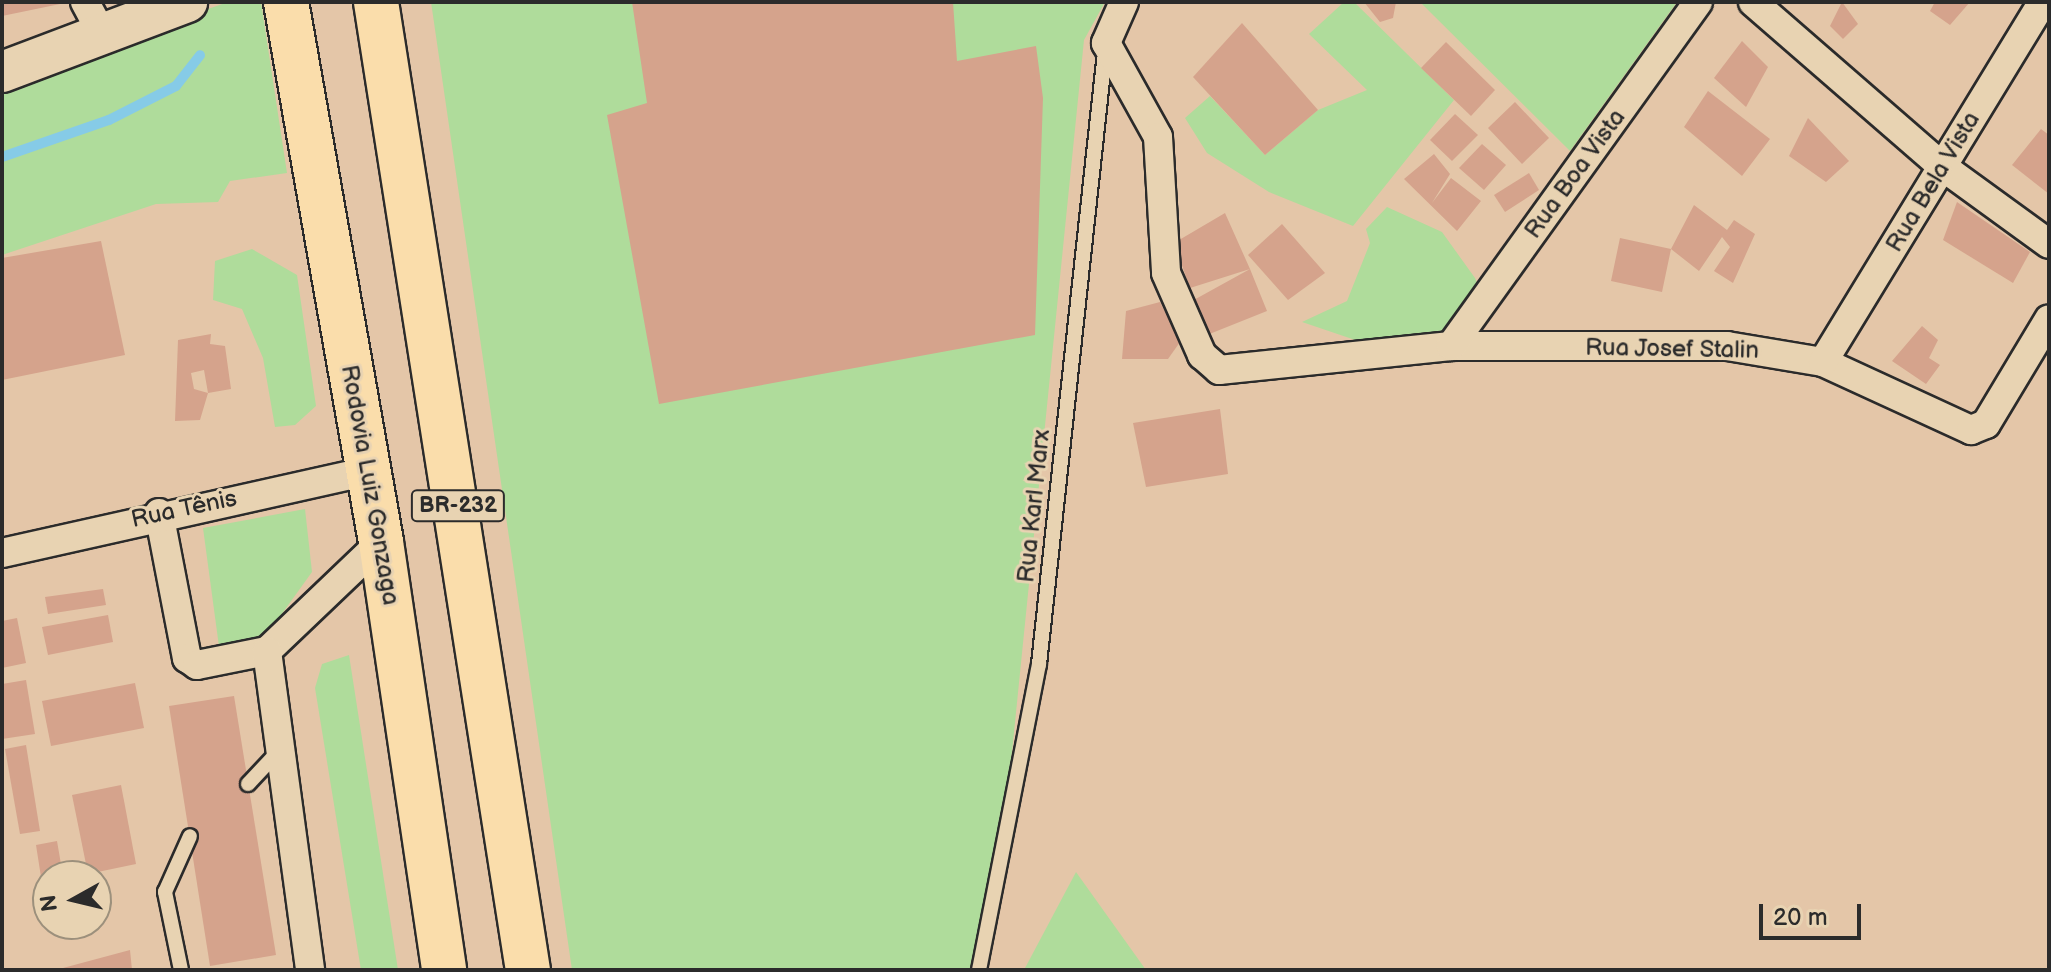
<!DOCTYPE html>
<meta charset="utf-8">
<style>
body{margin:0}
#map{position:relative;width:2051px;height:972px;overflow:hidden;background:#e4c6a8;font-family:"Balsamiq Sans",sans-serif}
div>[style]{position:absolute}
.green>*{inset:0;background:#afdc9b}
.stream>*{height:10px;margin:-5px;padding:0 5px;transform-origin:5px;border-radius:5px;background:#86cbe7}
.building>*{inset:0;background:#d5a38c}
.roads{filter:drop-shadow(2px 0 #2b2b2b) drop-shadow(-2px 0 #2b2b2b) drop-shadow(0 2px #2b2b2b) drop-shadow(0 -2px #2b2b2b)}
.service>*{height:14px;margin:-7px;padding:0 7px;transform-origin:7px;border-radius:7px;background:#e8d3b2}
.minor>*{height:28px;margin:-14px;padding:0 14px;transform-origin:14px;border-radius:14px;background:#e8d3b2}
.secondary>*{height:40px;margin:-20px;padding:0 20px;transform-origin:20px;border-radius:20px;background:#e8d3b2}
.trunk>*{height:44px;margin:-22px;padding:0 22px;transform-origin:22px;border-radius:22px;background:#faddab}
span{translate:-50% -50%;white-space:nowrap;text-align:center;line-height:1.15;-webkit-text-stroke:6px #e8d3b2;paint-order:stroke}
.shield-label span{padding:2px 6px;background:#e8d3b2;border:2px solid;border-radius:6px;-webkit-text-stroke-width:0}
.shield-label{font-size:22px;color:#2b2b2b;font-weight:700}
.street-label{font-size:24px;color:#2b2b2b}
.frame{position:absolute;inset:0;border:4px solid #2b2b2b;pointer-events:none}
.north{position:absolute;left:32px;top:860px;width:80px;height:80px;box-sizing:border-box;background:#e8d3b2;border:2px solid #9c907c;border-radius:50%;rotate:262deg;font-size:22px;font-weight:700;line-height:32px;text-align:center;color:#2b2b2b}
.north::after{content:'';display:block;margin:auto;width:28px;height:36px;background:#2b2b2b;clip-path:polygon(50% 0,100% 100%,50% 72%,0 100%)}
.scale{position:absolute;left:1759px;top:904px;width:102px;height:36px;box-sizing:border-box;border:4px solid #2b2b2b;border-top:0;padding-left:10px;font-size:24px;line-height:28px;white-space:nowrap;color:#2b2b2b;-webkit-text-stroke:6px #e8d3b2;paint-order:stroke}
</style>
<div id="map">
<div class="green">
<div style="clip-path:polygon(228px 2px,261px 2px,287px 173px,230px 181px,218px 202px,156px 204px,2px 255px,2px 81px)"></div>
<div style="clip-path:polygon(431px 2px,1105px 2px,1084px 40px,1002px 851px,982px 970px,572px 970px)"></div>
<div style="clip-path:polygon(1344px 2px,1354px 2px,1454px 100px,1353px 226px,1269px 192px,1207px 153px,1185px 118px,1210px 96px,1265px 155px,1318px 110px,1367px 90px,1309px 34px)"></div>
<div style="clip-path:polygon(1420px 2px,1677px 2px,1570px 151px)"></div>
<div style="clip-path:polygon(1387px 207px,1442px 232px,1475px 278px,1481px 292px,1444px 339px,1370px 345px,1302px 322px,1347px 301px,1370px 243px,1366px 229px)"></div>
<div style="clip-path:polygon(252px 249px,297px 275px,316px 406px,295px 425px,275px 427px,263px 358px,242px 309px,213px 300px,215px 261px)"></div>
<div style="clip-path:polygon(305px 509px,312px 572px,258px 647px,220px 654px,203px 528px)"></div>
<div style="clip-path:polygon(349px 655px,398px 970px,361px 970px,315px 688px,322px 664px)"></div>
<div style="clip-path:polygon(1076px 872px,1146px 970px,1024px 970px)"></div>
</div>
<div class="stream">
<div style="left:2px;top:157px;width:113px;rotate:-19.1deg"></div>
<div style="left:109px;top:120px;width:75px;rotate:-26.9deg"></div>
<div style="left:176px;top:86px;width:39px;rotate:-52deg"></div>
</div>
<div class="building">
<div style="clip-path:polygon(2px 2px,65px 2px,65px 3px,2px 16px)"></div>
<div style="clip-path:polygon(632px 2px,953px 2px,957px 61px,1036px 46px,1043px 98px,1035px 335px,659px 404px,607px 115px,647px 103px)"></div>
<div style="clip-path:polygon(1364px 2px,1396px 2px,1393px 18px,1380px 22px)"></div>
<div style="clip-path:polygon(1842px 2px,1858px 24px,1843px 39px,1830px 26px)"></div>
<div style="clip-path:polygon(1935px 2px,1970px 2px,1950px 25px,1930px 11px)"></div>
<div style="clip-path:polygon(1242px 23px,1318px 110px,1265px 155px,1193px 77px)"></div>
<div style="clip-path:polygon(1742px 41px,1768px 67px,1746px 107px,1714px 78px)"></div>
<div style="clip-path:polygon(1446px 42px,1495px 90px,1471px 116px,1421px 68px)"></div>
<div style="clip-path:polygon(1708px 91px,1770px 139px,1742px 176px,1684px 127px)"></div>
<div style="clip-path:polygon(1515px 102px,1549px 138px,1522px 164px,1488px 128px)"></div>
<div style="clip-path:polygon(1455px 114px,1478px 135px,1452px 161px,1430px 140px)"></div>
<div style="clip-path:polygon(1808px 118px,1849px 161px,1826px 182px,1789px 156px)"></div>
<div style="clip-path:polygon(2041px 129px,2049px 135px,2049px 194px,2012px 165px)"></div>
<div style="clip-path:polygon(1482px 144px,1506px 165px,1484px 190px,1459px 168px)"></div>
<div style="clip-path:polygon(1434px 154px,1450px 174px,1432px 203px,1451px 178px,1481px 201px,1457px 231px,1404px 179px)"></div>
<div style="clip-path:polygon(1529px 173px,1539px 190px,1505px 212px,1494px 195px)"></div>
<div style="clip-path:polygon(1957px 202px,2030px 252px,2013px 283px,1943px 240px)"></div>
<div style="clip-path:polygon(1694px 205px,1727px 230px,1734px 220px,1755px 234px,1733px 283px,1714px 271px,1730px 247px,1722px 237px,1699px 271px,1671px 249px,1662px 292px,1611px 281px,1620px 238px,1671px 249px)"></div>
<div style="clip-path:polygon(1225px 213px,1250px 269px,1267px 311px,1207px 335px,1192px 301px,1250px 269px,1190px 288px,1174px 243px)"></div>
<div style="clip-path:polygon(1282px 224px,1325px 273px,1288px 300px,1248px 255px)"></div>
<div style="clip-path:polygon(101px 241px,125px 355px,2px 380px,2px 258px)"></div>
<div style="clip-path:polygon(1160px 302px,1180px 342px,1168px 359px,1122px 359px,1126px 311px)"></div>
<div style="clip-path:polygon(1922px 326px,1938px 340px,1929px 358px,1940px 365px,1926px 384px,1892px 361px)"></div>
<div style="clip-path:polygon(evenodd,211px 334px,210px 344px,225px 346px,231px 389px,208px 393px,200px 420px,175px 421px,178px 340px,211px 334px,204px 370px,208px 393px,194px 389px,191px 373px,204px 370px)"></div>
<div style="clip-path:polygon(1220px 409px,1228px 474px,1146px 487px,1133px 423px)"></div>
<div style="clip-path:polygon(103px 589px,106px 605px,48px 614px,45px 597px)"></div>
<div style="clip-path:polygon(108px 615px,113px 642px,48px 655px,42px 627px)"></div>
<div style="clip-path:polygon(17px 618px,26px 663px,2px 668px,2px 621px)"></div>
<div style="clip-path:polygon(26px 680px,35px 734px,2px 739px,2px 684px)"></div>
<div style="clip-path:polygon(135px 683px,144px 728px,51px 746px,42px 701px)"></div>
<div style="clip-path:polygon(234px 696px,276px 955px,210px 966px,169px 706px)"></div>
<div style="clip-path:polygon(26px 745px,40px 831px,20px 834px,5px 749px)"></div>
<div style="clip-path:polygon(121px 785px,136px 864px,88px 874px,72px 795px)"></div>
<div style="clip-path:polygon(57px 841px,63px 876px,48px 876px,46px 909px,36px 845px)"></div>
<div style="clip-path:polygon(130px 950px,132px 970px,64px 970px,63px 968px)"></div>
</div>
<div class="roads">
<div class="service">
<div style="left:248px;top:784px;width:44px;rotate:-46.8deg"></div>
<div style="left:181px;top:970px;width:80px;rotate:-101.6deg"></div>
<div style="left:165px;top:892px;width:61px;rotate:-65.9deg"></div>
<div style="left:979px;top:970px;width:312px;rotate:-78.9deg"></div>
<div style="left:1039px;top:664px;width:616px;rotate:-83.84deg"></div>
</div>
<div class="minor">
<div style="left:85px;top:2px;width:36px;rotate:62deg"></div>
<div style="left:1124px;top:2px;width:45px;rotate:113.7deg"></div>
<div style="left:1106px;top:43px;width:107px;rotate:61deg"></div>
<div style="left:1158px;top:137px;width:136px;rotate:86.6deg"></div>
<div style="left:1166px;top:273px;width:90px;rotate:66.3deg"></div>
<div style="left:1202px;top:355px;width:23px;rotate:41deg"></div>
<div style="left:1219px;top:370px;width:233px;rotate:-5.9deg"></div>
<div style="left:1451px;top:346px;width:276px"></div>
<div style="left:1727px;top:346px;width:97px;rotate:9.5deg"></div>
<div style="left:1823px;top:362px;width:163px;rotate:24.7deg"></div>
<div style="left:1971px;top:430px;width:16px;rotate:-22deg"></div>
<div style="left:1986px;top:424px;width:122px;rotate:-59deg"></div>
<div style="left:1753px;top:2px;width:252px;rotate:41deg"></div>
<div style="left:1943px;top:167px;width:131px;rotate:36deg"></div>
<div style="left:1451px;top:346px;width:423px;rotate:-54.3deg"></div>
<div style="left:1823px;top:362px;width:422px;rotate:-58.6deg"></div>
<div style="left:159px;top:513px;width:148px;rotate:79.1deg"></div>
<div style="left:187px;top:658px;width:12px;rotate:35deg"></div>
<div style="left:197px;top:665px;width:71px;rotate:-11.3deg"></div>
<div style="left:267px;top:651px;width:158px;rotate:-43.7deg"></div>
<div style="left:2px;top:553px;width:375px;rotate:-12.6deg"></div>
<div style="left:267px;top:651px;width:322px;rotate:82.3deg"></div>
</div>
<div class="secondary">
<div style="left:2px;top:72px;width:198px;rotate:-20.7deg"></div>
</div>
<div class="trunk">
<div style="left:286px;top:2px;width:548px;rotate:80.02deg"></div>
<div style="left:381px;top:542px;width:433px;rotate:81.6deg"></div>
<div style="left:376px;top:2px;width:980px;rotate:81.08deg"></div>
</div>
</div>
<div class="shield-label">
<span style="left:458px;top:506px">BR-232</span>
</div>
<div class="street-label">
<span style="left:1575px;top:174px;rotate:-54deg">Rua Boa Vista</span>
<span style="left:1933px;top:182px;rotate:-59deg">Rua Bela Vista</span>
<span style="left:1672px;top:349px;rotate:1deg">Rua Josef Stalin</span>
<span style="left:370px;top:485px;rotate:80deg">Rodovia Luiz Gonzaga</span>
<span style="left:1034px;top:506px;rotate:-84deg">Rua Karl Marx</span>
<span style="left:184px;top:509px;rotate:-12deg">Rua Tênis</span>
</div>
<div class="frame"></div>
<div class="north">N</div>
<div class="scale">20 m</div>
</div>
